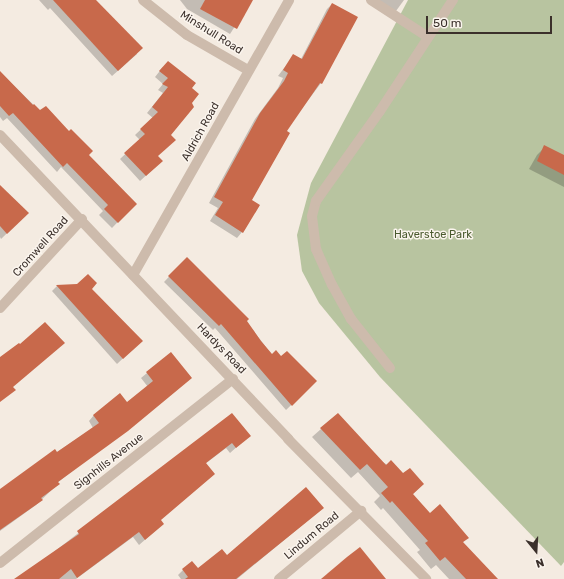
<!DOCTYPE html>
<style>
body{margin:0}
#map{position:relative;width:564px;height:579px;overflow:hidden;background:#f4ebe1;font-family:Rubik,sans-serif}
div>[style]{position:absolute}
.green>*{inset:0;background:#b8c4a0}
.shadow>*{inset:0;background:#0003}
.building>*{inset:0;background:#c8694b}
.minor>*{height:10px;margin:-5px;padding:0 5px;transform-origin:5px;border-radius:5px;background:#cdbbac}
span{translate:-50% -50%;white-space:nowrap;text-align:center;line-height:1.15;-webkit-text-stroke:3px #fbf5ee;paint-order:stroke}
.street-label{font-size:11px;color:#3b302b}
.park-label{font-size:11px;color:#4a5a2e}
.north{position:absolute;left:516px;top:531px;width:40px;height:40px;-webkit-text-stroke:3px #fbf5ee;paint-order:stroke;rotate:162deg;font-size:11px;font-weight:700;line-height:16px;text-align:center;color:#3b302b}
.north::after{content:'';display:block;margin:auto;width:14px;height:18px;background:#3b302b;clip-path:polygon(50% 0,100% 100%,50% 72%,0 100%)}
.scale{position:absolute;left:426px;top:16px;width:126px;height:18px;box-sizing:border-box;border:2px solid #3b302b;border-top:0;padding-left:5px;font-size:12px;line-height:14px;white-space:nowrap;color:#3b302b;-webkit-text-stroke:3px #fbf5ee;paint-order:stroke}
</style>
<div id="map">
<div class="green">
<div style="clip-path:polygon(408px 0,564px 0,564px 562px,561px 566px,380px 377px,319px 303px,302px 271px,297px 235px,311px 183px)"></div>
</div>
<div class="shadow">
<div style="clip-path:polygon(39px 0,95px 0,137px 54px,112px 76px,50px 8px,48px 10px)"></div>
<div style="clip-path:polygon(180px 0,252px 0,230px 34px,187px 9px)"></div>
<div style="clip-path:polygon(376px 0,404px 0,396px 11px)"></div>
<div style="clip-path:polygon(332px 4px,321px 83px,285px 131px,251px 201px,242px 232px,237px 238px,210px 221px,218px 208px,209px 203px,255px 119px,278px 88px,283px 78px,278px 76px,294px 55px,301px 59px,327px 9px)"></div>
<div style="clip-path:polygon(163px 67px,190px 89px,191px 103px,157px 156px,162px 161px,140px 181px,120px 159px,140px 140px,135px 135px,153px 118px,147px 113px,163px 93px,158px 90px,163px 84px,155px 77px)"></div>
<div style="clip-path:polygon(0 72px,135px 204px,112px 228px,99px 215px,103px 211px,61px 167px,57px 172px,7px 118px,3px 121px,0 117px)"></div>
<div style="clip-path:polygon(545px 147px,564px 157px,564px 187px,529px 169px,537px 155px)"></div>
<div style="clip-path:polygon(0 186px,28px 213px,1px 239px,0 237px)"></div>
<div style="clip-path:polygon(187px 258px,246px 321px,272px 355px,316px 381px,286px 410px,215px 328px,213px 330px,164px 282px)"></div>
<div style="clip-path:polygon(77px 285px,90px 289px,136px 346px,117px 364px,52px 291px,57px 286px)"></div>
<div style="clip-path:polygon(171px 353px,190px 378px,57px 483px,58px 484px,36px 505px,0 531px,0 490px,93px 428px,89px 421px,94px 415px,127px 404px,148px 387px,141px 378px)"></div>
<div style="clip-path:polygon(232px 414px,249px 436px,230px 453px,226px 448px,205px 464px,214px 474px,160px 520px,163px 524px,139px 545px,133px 537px,76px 579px,19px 579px)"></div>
<div style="clip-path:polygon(321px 429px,423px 484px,412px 495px,429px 515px,467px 538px,462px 543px,496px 579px,449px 579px,436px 565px,431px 569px,417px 552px,420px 550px,383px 508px,381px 510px,374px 502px,380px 496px,358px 472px,351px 478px,312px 437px)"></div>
<div style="clip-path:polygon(317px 513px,237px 579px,181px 579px,178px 575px,183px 570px,198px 570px)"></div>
</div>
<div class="building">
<div style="clip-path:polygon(53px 0,96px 0,143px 48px,118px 71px)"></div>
<div style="clip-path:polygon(205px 0,253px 0,237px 29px,200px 9px)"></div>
<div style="clip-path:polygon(332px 3px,358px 17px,322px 84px,320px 83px,287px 131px,290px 133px,252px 200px,260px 205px,243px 233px,215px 215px,223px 202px,214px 197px,260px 113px,284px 81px,288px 73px,283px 70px,293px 54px,302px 59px)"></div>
<div style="clip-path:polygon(168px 61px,196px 83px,192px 88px,199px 94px,192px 103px,194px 107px,171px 135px,176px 140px,158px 156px,163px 161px,146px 176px,124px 153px,145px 134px,140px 129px,158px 112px,152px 107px,168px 87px,162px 84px,168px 78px,159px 71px)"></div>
<div style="clip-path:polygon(0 71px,33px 105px,34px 104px,40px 110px,46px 106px,69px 131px,71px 129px,93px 151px,89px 155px,137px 204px,118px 223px,104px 209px,108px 205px,67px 163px,63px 167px,13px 113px,9px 116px,0 106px)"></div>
<div style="clip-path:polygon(544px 145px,564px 155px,564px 175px,537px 161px)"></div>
<div style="clip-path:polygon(0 185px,29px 213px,7px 234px,0 226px)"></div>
<div style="clip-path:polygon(187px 257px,249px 319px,247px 321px,261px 341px,272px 354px,276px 350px,281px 356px,287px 351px,317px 381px,292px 406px,221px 324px,219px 326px,168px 276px)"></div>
<div style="clip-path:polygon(88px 274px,97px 283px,92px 289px,143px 341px,123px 359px,56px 285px,77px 284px)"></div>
<div style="clip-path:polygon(45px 322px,65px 343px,13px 387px,16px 390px,0 402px,0 357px,19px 343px,20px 344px)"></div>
<div style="clip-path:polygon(171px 352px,192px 378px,128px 431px,58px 482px,60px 484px,41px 498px,43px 500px,0 530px,0 489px,55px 449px,57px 452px,99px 423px,93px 415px,120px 393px,127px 402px,153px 381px,146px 372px)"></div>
<div style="clip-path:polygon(232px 413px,251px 436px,236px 448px,232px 443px,206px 463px,215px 474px,161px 520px,164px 524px,145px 540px,139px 532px,77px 578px,71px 569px,59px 579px,14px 579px,79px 534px,77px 531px)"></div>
<div style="clip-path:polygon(338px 413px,386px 465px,391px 460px,403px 473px,410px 468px,424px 484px,413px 494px,430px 513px,440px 504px,469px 538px,463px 542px,498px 579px,466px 579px,445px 557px,440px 561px,425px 543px,428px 541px,392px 501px,390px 503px,381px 493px,388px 487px,367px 464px,360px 470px,320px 428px)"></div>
<div style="clip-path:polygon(306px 487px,324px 508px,236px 579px,185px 579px,188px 577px,182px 569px,192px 561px,198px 568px,222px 549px,227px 555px)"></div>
<div style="clip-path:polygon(360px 547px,386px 579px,321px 579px,347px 557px)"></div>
</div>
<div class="minor">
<div style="left:143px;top:0;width:56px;rotate:38.5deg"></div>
<div style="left:187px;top:35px;width:70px;rotate:29.8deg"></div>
<div style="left:371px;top:0;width:68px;rotate:33deg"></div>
<div style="left:0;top:135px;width:419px;rotate:46.5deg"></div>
<div style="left:288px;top:439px;width:197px;rotate:45.4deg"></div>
<div style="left:133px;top:275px;width:316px;rotate:-60.4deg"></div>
<div style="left:0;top:308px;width:121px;rotate:-47.3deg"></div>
<div style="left:390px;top:368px;width:63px;rotate:-128.5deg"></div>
<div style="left:351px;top:319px;width:39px;rotate:-119deg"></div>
<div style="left:332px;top:285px;width:39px;rotate:-114deg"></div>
<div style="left:316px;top:249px;width:33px;rotate:-97deg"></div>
<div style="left:312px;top:216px;width:16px;rotate:-75deg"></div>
<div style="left:316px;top:201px;width:110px;rotate:-54.6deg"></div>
<div style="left:380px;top:111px;width:133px;rotate:-56.7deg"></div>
<div style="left:0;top:563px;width:297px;rotate:-38.3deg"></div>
<div style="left:279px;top:579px;width:107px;rotate:-39.7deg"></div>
</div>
<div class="street-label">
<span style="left:211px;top:33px;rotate:32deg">Minshull Road</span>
<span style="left:201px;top:132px;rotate:-61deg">Aldrich Road</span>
<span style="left:41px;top:247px;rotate:-48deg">Cromwell Road</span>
<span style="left:221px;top:349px;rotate:46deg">Hardys Road</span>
<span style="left:109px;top:462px;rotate:-38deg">Signhills Avenue</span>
<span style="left:312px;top:536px;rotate:-40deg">Lindum Road</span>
</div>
<div class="park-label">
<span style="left:433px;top:235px">Haverstoe Park</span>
</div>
<div class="north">N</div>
<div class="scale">50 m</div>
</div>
